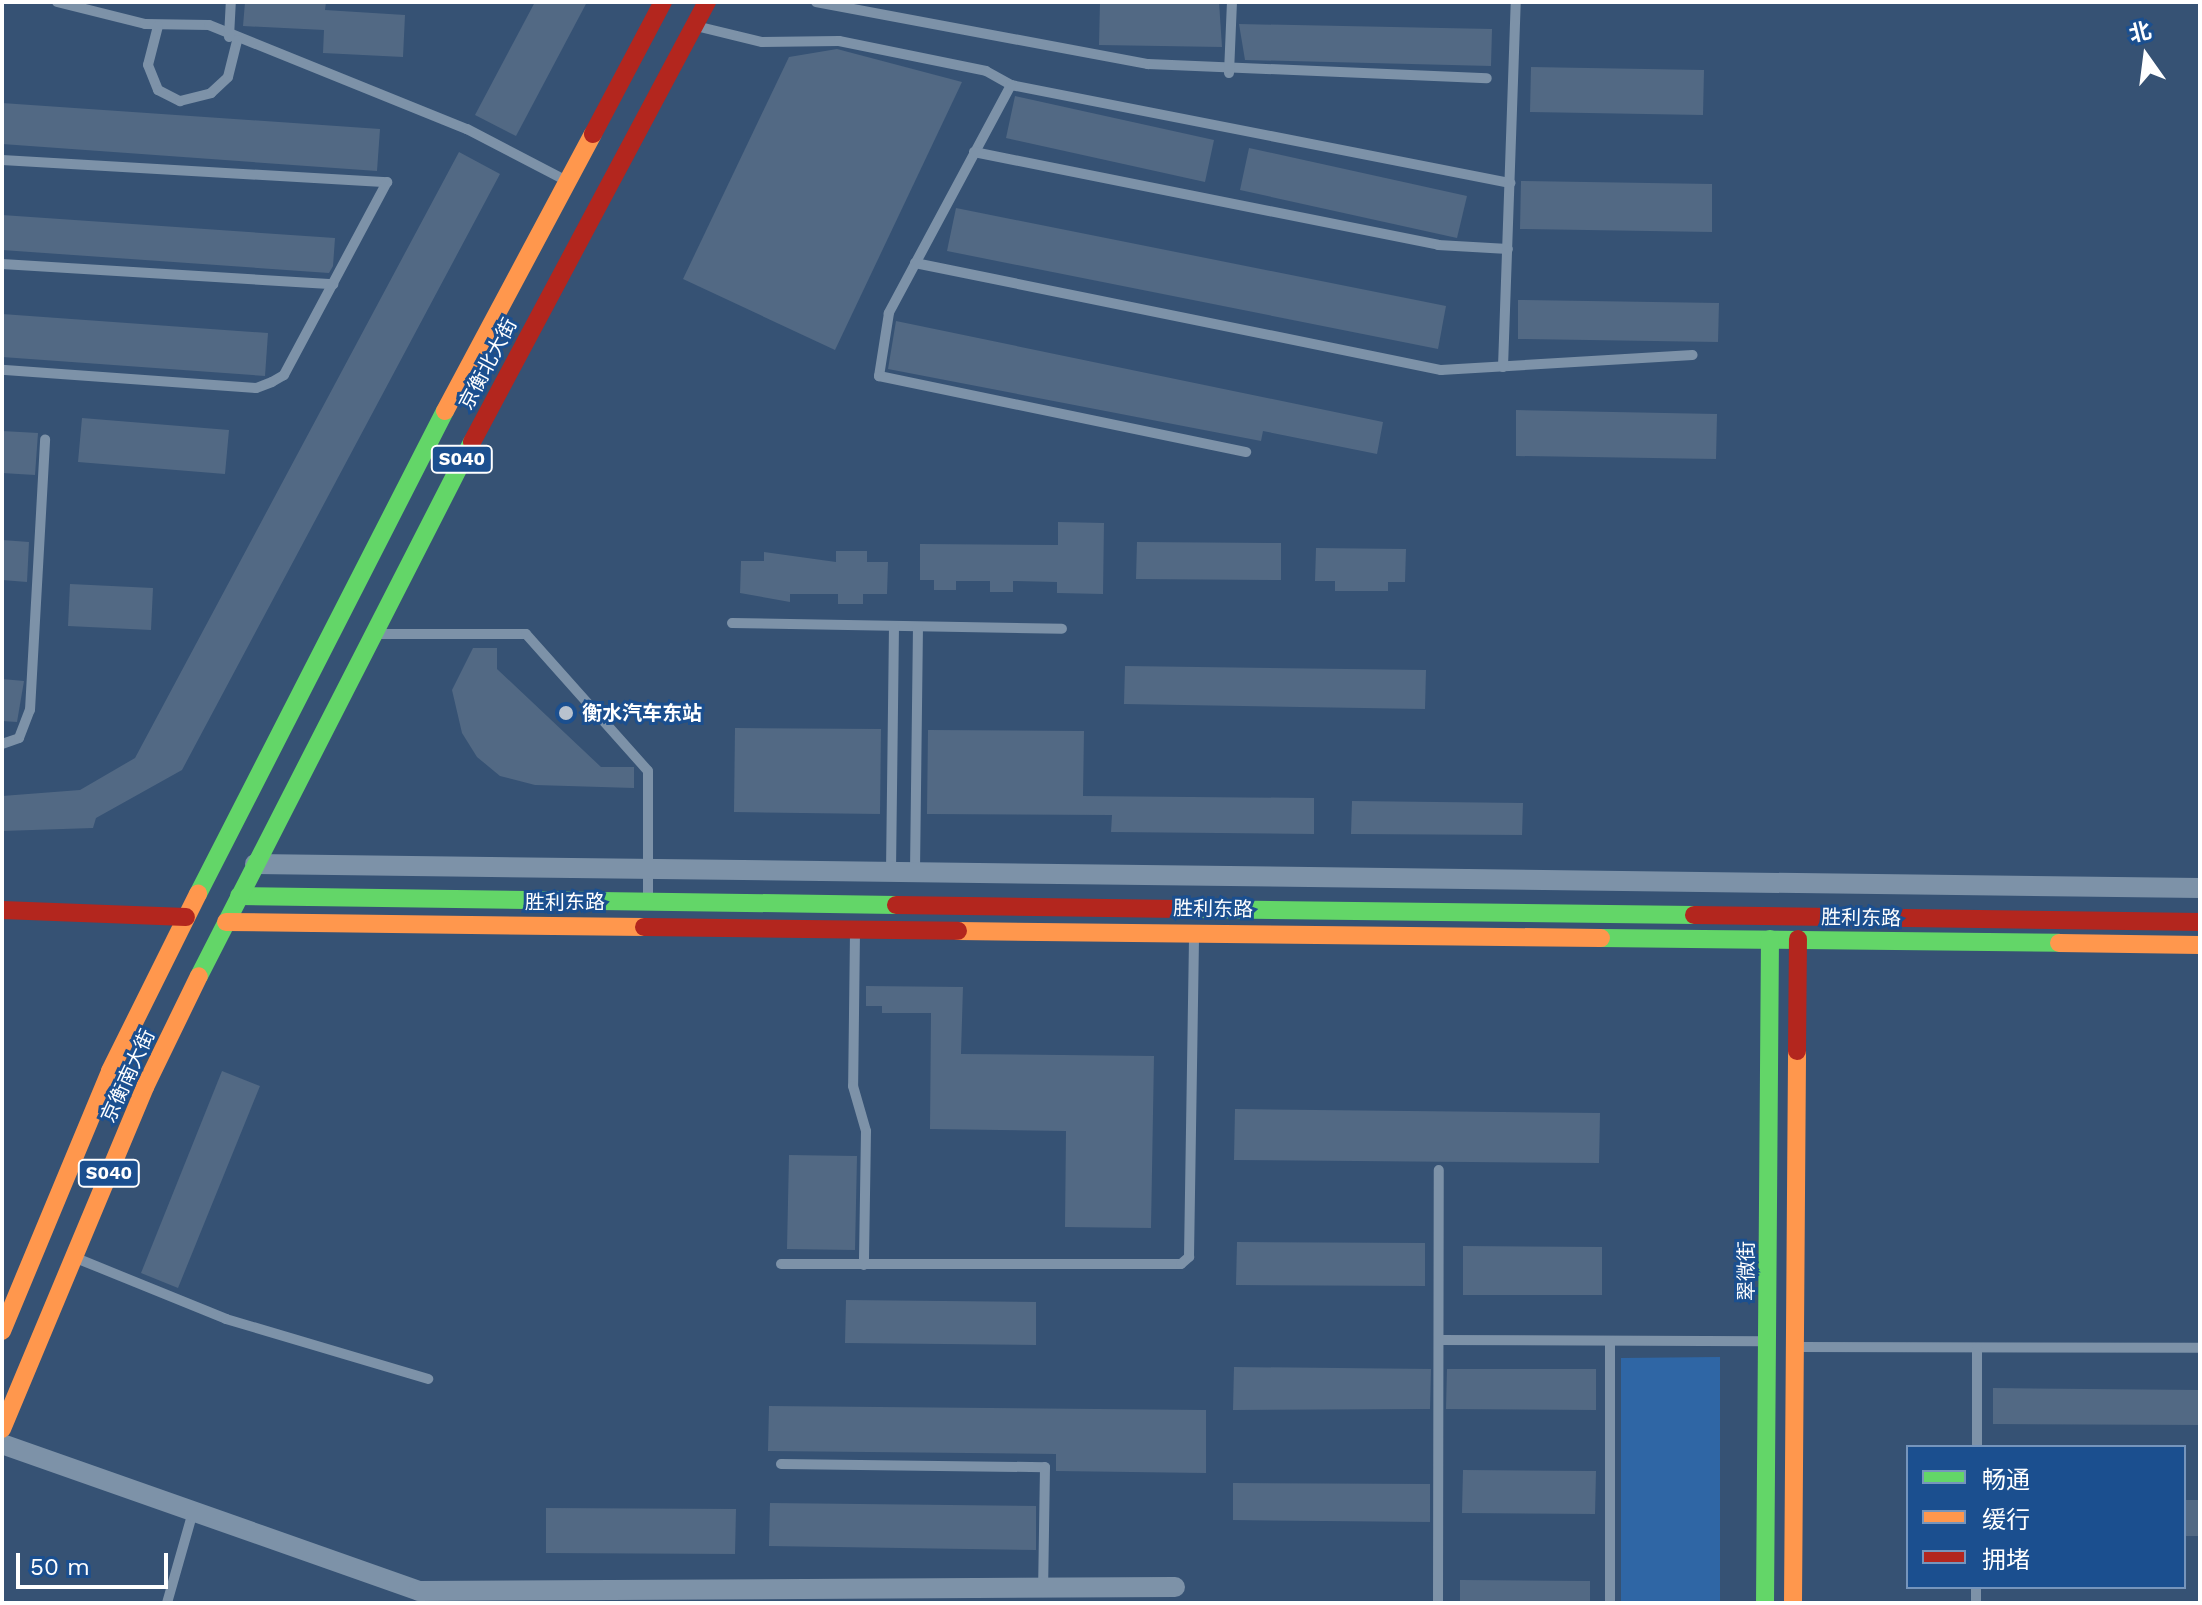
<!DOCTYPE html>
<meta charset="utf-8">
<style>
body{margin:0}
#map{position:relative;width:2202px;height:1605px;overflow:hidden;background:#365274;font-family:"Work Sans","Noto Sans SC",sans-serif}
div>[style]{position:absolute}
.green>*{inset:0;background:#2f66a5}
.building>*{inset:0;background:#526984}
.lane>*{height:10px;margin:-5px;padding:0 5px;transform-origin:5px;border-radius:5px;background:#7d92a8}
.street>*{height:20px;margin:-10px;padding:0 10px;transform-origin:10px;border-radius:10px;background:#7d92a8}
.fast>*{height:18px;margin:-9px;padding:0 9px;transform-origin:9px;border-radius:9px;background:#63d668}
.slow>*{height:18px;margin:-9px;padding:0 9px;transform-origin:9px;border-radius:9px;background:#ff974d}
.jam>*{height:18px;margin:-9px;padding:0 9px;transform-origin:9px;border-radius:9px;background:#b3261e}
.dots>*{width:22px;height:22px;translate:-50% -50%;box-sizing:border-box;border:4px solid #1b4f8f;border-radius:50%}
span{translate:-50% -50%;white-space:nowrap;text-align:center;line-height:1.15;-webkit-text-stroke:6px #1b4f8f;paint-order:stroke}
.shield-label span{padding:2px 6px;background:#1b4f8f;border:2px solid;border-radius:6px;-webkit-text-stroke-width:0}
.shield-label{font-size:18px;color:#fff;font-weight:700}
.street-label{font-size:20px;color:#fff}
.poi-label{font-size:20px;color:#fff;font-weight:700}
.left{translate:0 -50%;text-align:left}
.frame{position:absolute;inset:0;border:4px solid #fff;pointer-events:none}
.legend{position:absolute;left:1906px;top:1445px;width:280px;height:144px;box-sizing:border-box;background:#1b4f8f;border:2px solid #7695bc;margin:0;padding:10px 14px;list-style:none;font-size:24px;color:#fff}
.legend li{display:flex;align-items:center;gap:16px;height:40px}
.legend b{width:40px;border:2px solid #7695bc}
.north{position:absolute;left:2106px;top:16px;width:80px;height:80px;-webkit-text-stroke:6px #1b4f8f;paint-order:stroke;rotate:346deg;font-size:22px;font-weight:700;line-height:32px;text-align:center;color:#fff}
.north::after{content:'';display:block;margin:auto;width:28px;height:36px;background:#fff;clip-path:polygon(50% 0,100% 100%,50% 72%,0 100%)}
.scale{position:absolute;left:16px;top:1553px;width:152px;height:36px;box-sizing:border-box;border:4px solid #fff;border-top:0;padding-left:10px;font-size:24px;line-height:28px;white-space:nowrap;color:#fff;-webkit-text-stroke:6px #1b4f8f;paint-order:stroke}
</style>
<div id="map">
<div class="green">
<div style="clip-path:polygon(1720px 1357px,1720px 1603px,1621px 1603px,1621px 1358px)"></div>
</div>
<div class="building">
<div style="clip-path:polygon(245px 2px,326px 2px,325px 10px,405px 15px,403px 57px,323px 53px,324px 30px,243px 26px)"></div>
<div style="clip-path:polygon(535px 2px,587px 2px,516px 136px,475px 115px)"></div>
<div style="clip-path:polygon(1100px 2px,1219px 2px,1222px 47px,1099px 45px)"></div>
<div style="clip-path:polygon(1239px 24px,1492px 29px,1491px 66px,1245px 60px)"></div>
<div style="clip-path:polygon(837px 49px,962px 82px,835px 350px,683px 279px,789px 57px)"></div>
<div style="clip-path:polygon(1531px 67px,1704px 70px,1703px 115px,1530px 112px)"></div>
<div style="clip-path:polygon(1015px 96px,1214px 140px,1205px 182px,1006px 138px)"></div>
<div style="clip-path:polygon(2px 103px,380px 129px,377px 171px,2px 144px)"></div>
<div style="clip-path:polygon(1249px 148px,1467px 196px,1457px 238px,1240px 190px)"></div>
<div style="clip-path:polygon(459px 152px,500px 174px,182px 770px,96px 818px,93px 828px,2px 831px,2px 796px,80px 790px,135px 758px)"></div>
<div style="clip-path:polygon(1521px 181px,1712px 184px,1712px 232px,1520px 229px)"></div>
<div style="clip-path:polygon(956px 208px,1446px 306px,1438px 349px,947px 251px)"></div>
<div style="clip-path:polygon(2px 215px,335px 238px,333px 266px,329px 273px,2px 250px)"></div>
<div style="clip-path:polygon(1518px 300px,1719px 303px,1718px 342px,1518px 339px)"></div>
<div style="clip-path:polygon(2px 314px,268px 333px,265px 376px,2px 357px)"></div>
<div style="clip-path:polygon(896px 321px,1383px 422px,1377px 454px,1263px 431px,1261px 441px,888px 369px)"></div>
<div style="clip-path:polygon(1516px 410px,1717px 414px,1716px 459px,1516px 456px)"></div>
<div style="clip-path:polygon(82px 418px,229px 430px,225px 474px,78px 462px)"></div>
<div style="clip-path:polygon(2px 431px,38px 433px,35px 475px,2px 473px)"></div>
<div style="clip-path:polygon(1058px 522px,1104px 523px,1103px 594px,1057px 593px,1057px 582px,1013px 581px,1013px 592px,990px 592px,990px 581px,956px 581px,956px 590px,934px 590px,934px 580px,920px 580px,920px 544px,1058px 545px)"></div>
<div style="clip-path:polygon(2px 540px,29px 542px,27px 582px,2px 580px)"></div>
<div style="clip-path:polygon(1137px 542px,1281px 543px,1281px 580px,1136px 579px)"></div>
<div style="clip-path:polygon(1316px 548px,1406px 549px,1405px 582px,1388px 582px,1388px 591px,1335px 591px,1335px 581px,1315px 581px)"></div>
<div style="clip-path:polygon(836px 551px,867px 551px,867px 562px,888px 562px,887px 594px,863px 594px,863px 604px,838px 604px,838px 594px,790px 594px,790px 602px,740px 593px,741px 561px,764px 561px,764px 552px,836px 562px)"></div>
<div style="clip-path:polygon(70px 584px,153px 588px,151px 630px,68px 626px)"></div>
<div style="clip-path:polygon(473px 648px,497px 648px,497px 669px,601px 767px,634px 767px,634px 788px,535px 785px,500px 776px,477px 757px,462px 733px,452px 690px)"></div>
<div style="clip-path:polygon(1125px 666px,1426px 670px,1425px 709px,1124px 704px)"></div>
<div style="clip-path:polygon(2px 679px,24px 681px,17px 722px,2px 721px)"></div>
<div style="clip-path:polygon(735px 728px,881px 729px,880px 814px,734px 812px)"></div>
<div style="clip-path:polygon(928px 730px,1084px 731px,1083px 796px,1314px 798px,1314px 834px,1111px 832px,1112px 815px,927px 814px)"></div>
<div style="clip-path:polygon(1352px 801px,1523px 803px,1522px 835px,1351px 834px)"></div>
<div style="clip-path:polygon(866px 986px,963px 987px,961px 1054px,1154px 1056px,1151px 1228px,1065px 1227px,1066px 1131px,930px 1129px,931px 1013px,882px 1013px,882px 1006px,866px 1006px)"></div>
<div style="clip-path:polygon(222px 1071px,260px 1086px,178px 1288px,141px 1273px)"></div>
<div style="clip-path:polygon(1235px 1109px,1600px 1113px,1599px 1163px,1234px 1160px)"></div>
<div style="clip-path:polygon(789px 1155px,857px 1156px,855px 1250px,787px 1249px)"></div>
<div style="clip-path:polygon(1237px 1242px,1425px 1243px,1425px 1286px,1236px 1285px)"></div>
<div style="clip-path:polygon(1463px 1246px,1602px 1247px,1602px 1295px,1463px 1295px)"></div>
<div style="clip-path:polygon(846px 1300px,1036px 1302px,1036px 1345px,845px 1343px)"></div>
<div style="clip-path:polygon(1234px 1367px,1431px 1369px,1430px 1409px,1233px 1410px)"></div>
<div style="clip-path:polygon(1447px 1369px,1596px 1369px,1596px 1410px,1446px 1409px)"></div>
<div style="clip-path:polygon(1993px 1388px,2200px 1390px,2200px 1425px,1993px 1424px)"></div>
<div style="clip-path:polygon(769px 1406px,1206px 1410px,1206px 1473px,1056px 1471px,1056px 1454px,768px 1451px)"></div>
<div style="clip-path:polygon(1463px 1470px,1596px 1471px,1595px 1514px,1462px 1513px)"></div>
<div style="clip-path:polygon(1233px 1483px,1430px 1484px,1430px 1522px,1233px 1520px)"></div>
<div style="clip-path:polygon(2184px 1500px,2200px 1500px,2200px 1536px,2184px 1536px)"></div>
<div style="clip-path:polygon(770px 1503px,1036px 1506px,1036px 1550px,769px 1546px)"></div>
<div style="clip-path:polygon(546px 1508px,736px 1509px,735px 1554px,546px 1553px)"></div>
<div style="clip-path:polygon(1460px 1580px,1590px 1581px,1590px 1603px,1460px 1603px)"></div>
</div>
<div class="lane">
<div style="left:57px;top:2px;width:91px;rotate:14deg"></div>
<div style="left:145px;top:24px;width:64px;rotate:0.9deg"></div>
<div style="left:209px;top:25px;width:278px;rotate:22deg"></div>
<div style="left:467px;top:129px;width:108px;rotate:27.5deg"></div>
<div style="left:816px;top:2px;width:338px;rotate:10.6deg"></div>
<div style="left:1148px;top:64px;width:339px;rotate:2.4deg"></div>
<div style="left:158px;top:26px;width:40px;rotate:104.4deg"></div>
<div style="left:148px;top:65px;width:27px;rotate:68deg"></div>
<div style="left:158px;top:90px;width:25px;rotate:27deg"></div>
<div style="left:180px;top:101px;width:32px;rotate:-14deg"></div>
<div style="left:211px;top:93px;width:23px;rotate:-43deg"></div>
<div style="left:228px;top:77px;width:38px;rotate:-76deg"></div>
<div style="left:700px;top:27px;width:64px;rotate:13.6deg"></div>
<div style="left:762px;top:42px;width:77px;rotate:-0.7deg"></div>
<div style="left:839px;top:41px;width:150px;rotate:11.5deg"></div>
<div style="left:986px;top:71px;width:29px;rotate:29deg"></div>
<div style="left:1011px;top:85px;width:509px;rotate:11.11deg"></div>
<div style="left:229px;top:37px;width:35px;rotate:-87deg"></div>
<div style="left:1229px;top:73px;width:71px;rotate:-87.6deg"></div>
<div style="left:1011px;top:85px;width:259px;rotate:118.2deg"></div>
<div style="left:889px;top:313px;width:64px;rotate:99deg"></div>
<div style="left:879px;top:376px;width:375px;rotate:11.7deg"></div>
<div style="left:974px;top:152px;width:473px;rotate:11.3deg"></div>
<div style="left:1438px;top:245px;width:70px;rotate:3.3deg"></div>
<div style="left:2px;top:160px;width:386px;rotate:3.3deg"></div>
<div style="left:387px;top:182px;width:219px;rotate:118.1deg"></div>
<div style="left:284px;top:375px;width:14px;rotate:150deg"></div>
<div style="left:272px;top:382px;width:17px;rotate:159deg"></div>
<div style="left:256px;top:388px;width:255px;rotate:-175.9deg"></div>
<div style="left:915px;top:263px;width:537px;rotate:11.5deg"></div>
<div style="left:1441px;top:370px;width:252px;rotate:-3.4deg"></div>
<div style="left:2px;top:264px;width:332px;rotate:3.5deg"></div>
<div style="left:1503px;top:367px;width:365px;rotate:-88deg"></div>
<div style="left:732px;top:623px;width:330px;rotate:1deg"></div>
<div style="left:375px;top:634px;width:151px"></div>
<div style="left:526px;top:634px;width:183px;rotate:48.3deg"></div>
<div style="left:648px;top:771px;width:126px;rotate:90deg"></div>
<div style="left:2px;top:744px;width:18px;rotate:-19deg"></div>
<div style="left:19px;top:738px;width:30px;rotate:-69deg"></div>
<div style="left:30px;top:710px;width:271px;rotate:-86.8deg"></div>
<div style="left:891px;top:871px;width:245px;rotate:-89.3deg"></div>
<div style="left:915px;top:871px;width:244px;rotate:-89.3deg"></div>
<div style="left:855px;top:932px;width:154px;rotate:90.7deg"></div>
<div style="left:853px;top:1086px;width:47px;rotate:73.9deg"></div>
<div style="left:866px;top:1131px;width:134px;rotate:90.9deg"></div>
<div style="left:76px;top:1258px;width:162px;rotate:22.1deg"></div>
<div style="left:226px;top:1319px;width:211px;rotate:16.5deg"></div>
<div style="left:781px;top:1264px;width:400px"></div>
<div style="left:1181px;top:1264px;width:11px;rotate:-41deg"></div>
<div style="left:1189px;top:1257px;width:320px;rotate:-89.1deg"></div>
<div style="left:1439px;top:1340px;width:326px;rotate:0.2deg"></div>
<div style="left:1796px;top:1347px;width:404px;rotate:0.1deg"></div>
<div style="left:1977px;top:1447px;width:99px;rotate:-90deg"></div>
<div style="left:781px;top:1464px;width:264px;rotate:0.7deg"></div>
<div style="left:1045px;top:1467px;width:122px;rotate:90.9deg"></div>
<div style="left:167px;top:1603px;width:95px;rotate:-74.1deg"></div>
<div style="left:1438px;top:1603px;width:433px;rotate:-89.9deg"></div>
<div style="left:1610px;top:1603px;width:262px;rotate:-90deg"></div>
<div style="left:1976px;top:1603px;width:16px;rotate:-90deg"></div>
</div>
<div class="street">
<div style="left:255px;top:864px;width:1945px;rotate:0.71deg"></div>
<div style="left:2px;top:1444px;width:442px;rotate:19.4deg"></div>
<div style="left:419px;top:1591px;width:756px;rotate:-0.3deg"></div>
</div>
<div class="fast">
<div style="left:198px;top:894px;width:542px;rotate:-62.92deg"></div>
<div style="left:239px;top:896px;width:657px;rotate:0.78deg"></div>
<div style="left:1198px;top:909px;width:496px;rotate:0.7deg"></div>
<div style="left:1601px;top:938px;width:458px;rotate:0.6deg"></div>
<div style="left:199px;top:976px;width:600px;rotate:-62.92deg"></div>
<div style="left:1765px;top:1603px;width:664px;rotate:-89.57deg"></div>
</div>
<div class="slow">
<div style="left:445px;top:411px;width:314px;rotate:-61.9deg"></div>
<div style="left:226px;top:922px;width:418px;rotate:0.7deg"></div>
<div style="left:958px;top:931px;width:643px;rotate:0.62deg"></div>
<div style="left:2059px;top:943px;width:141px;rotate:0.8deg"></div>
<div style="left:2px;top:1331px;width:282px;rotate:-67.4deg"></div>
<div style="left:110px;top:1071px;width:198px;rotate:-63.6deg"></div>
<div style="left:2px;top:1429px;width:371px;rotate:-67.3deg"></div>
<div style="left:145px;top:1087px;width:123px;rotate:-64.1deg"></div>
<div style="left:1793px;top:1603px;width:552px;rotate:-89.58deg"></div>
</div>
<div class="jam">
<div style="left:593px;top:134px;width:149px;rotate:-62.1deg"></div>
<div style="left:472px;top:442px;width:499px;rotate:-61.9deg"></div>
<div style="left:896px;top:905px;width:302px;rotate:0.8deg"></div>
<div style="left:2px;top:910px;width:184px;rotate:2.2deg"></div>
<div style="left:1694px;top:915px;width:506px;rotate:0.79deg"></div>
<div style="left:644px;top:927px;width:314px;rotate:0.7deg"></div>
<div style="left:1797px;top:1051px;width:112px;rotate:-89.5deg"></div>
</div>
<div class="dots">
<div style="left:566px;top:713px;background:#b9c2ce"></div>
</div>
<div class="shield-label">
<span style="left:462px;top:459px">S040</span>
<span style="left:109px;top:1173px">S040</span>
</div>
<div class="street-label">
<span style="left:488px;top:364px;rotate:-62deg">京衡北大街</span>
<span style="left:565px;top:902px">胜利东路</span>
<span style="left:1213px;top:909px;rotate:1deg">胜利东路</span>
<span style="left:1861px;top:918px;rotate:1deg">胜利东路</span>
<span style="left:128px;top:1076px;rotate:-65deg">京衡南大街</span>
<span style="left:1746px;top:1271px;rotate:-90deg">翠微街</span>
</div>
<div class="poi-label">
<span class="left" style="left:582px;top:713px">衡水汽车东站</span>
</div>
<div class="frame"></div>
<ul class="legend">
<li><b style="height:10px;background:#63d668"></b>畅通</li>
<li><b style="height:10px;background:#ff974d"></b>缓行</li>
<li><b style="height:10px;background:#b3261e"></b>拥堵</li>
</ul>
<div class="north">北</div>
<div class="scale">50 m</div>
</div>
